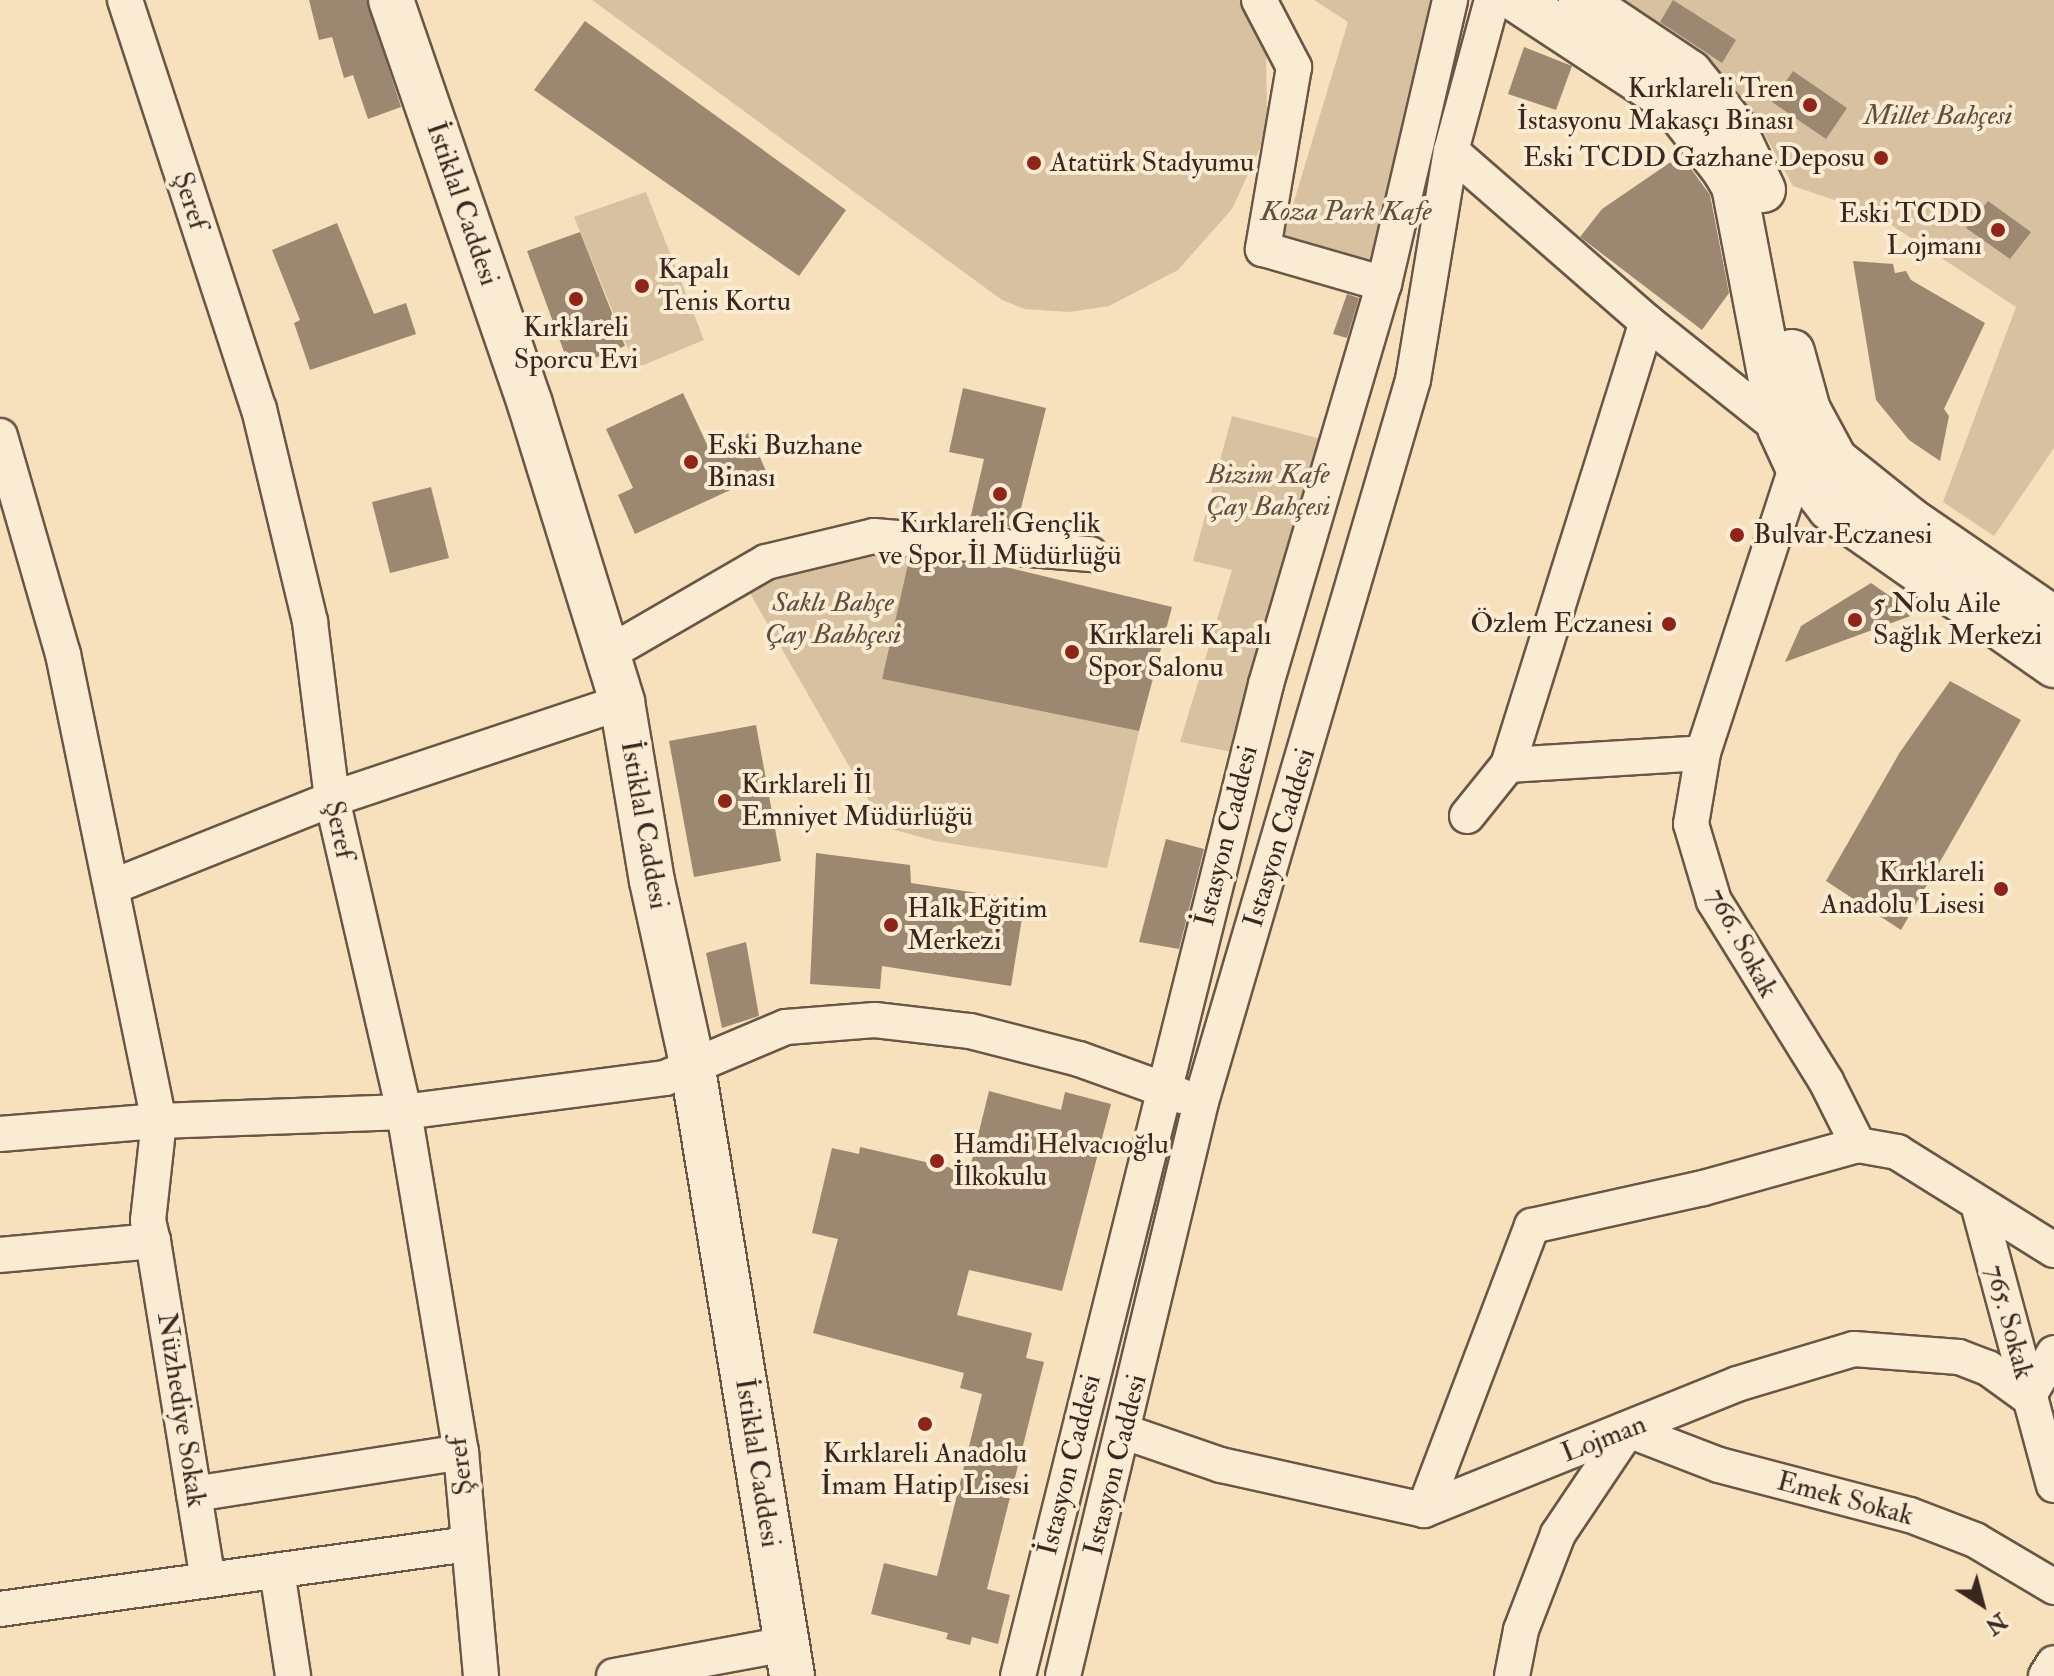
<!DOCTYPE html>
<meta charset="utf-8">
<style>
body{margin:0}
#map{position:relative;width:2054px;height:1676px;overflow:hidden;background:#f7e0bc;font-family:"IM FELL Double Pica",serif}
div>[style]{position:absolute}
.green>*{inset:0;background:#d7c1a1}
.building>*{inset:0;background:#9c8871}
.roads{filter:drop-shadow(2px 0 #695647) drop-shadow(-2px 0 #695647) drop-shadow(0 2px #695647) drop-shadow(0 -2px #695647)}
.street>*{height:34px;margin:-17px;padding:0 17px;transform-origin:17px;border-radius:17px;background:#faebd3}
.secondary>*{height:44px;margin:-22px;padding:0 22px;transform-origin:22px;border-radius:22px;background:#faebd3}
.dots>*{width:22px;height:22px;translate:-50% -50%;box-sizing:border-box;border:4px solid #faebd3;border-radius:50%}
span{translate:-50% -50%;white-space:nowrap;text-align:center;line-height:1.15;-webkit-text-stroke:8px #faebd3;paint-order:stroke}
.poi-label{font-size:28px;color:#3a2820}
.right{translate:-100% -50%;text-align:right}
.left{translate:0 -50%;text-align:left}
.park-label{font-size:28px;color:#614e40;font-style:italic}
.street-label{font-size:28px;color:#3a2820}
.north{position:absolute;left:1942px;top:1564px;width:80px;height:80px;-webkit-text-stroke:6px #faebd3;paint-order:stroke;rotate:144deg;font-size:22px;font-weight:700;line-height:32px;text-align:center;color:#3a2820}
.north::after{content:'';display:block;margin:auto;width:28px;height:36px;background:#3a2820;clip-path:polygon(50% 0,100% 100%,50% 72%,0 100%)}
</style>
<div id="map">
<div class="green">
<div style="clip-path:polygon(592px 0,1239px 0,1266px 49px,1267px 116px,1260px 148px,1232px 209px,1178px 270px,1109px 306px,1069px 312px,1025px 309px,1002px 300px)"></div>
<div style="clip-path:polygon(1314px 0,1450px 0,1384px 284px,1280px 248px,1348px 22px)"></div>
<div style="clip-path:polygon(1614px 0,2054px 0,2054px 448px,1994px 536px,1943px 502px,2016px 307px,1873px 213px,1793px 186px,1760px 126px,1693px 56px)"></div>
<div style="clip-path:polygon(646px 192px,704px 340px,636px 368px,574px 217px)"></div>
<div style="clip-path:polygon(1232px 416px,1337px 443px,1248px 755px,1180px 742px,1232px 570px,1193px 561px)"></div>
<div style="clip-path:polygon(857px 549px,911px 549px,882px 679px,1139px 731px,1107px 868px,935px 841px,884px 827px,747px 588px,794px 566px)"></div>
</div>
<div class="building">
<div style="clip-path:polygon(309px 0,367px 0,401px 107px,368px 119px,353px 75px,344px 78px,332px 37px,319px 40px)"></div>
<div style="clip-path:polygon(1673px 0,1736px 40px,1722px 63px,1660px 22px)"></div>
<div style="clip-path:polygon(585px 21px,846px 210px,799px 276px,534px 90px)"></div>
<div style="clip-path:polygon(1524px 47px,1572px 66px,1556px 110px,1508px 94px)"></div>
<div style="clip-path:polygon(1793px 71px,1847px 108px,1826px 139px,1772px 102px)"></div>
<div style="clip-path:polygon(1681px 155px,1710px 195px,1729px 293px,1702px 330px,1580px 237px,1602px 209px)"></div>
<div style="clip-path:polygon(1988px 201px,2031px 232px,2010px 259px,1966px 228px)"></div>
<div style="clip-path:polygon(337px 223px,374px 314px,406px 303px,416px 334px,310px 370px,294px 323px,300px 320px,272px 250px)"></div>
<div style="clip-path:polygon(580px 232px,625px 346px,570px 368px,527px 251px)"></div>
<div style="clip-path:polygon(1853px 261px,1893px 264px,1895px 273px,1906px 271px,1911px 280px,1985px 323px,1944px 409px,1949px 416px,1940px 461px,1909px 440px,1876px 400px)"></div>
<div style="clip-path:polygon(1347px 294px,1359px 298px,1347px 338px,1333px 334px)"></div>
<div style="clip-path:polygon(963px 388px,1046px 408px,1016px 528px,969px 524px,984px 459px,949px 452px)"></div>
<div style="clip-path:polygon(683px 393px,710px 451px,749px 433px,767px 473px,635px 534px,618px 495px,633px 488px,606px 429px)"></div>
<div style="clip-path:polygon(431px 487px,449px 558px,390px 573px,372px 502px)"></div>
<div style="clip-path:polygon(909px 559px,1006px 567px,1172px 607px,1139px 731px,882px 679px)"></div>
<div style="clip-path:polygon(1871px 583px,1916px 614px,1785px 662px,1801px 626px)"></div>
<div style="clip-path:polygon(1950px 681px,2021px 720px,1901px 930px,1826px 881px,1900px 752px)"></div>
<div style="clip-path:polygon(756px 725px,781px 861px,694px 877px,669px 741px)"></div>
<div style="clip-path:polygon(1166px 839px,1204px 849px,1179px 949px,1139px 942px)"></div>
<div style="clip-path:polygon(816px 853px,910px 865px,911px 883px,1025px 900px,1011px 986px,882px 966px,880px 989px,810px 984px)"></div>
<div style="clip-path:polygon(746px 942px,759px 1016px,722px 1028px,706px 953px)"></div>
<div style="clip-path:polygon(989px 1091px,1061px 1110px,1065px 1092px,1111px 1104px,1062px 1291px,969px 1270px,957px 1315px,1032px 1333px,1026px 1358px,1044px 1362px,987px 1589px,1010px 1595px,998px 1644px,972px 1637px,970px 1645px,946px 1639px,948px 1633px,871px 1614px,884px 1563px,937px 1576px,982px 1394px,960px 1388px,964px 1373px,813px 1333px,838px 1239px,812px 1233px,832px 1148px,859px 1154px,860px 1147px,969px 1172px)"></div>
</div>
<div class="roads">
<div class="street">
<div style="left:125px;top:0;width:430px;rotate:71.9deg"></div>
<div style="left:259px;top:409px;width:219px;rotate:76.5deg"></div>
<div style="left:310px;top:622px;width:178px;rotate:82.9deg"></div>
<div style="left:332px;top:799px;width:321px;rotate:77deg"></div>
<div style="left:404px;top:1112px;width:345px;rotate:80.5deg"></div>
<div style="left:461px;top:1452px;width:225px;rotate:84.9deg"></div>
<div style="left:1259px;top:0;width:76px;rotate:62.4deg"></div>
<div style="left:1294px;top:67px;width:185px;rotate:99.7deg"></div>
<div style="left:1263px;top:249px;width:126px;rotate:16.1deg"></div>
<div style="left:1451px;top:151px;width:260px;rotate:41.1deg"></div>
<div style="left:1647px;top:322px;width:170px;rotate:38.6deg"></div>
<div style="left:0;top:436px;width:227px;rotate:73.9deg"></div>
<div style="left:63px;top:654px;width:477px;rotate:78.4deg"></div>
<div style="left:159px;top:1121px;width:100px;rotate:96.3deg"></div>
<div style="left:148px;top:1220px;width:22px;rotate:77deg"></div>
<div style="left:153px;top:1241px;width:154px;rotate:174.8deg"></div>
<div style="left:1797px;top:465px;width:303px;rotate:108.1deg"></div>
<div style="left:1703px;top:753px;width:72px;rotate:99.6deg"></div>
<div style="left:1691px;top:824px;width:80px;rotate:73.4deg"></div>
<div style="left:1714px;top:901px;width:212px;rotate:58.1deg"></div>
<div style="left:1826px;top:1081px;width:72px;rotate:63.4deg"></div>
<div style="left:1858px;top:1145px;width:40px;rotate:10deg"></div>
<div style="left:1897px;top:1152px;width:185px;rotate:32deg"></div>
<div style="left:609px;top:653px;width:181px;rotate:-30.1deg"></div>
<div style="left:766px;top:562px;width:111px;rotate:-13.5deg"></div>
<div style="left:874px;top:536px;width:217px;rotate:4.8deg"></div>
<div style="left:1508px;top:765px;width:464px;rotate:-72.6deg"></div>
<div style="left:1467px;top:816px;width:65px;rotate:-51.2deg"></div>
<div style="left:1508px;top:765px;width:195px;rotate:-3.5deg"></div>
<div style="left:112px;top:887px;width:237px;rotate:-21.8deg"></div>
<div style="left:332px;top:799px;width:306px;rotate:-18.5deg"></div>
<div style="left:0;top:1134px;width:160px;rotate:-4.7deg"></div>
<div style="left:159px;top:1121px;width:245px;rotate:-2.1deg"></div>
<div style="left:404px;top:1112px;width:263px;rotate:-7.4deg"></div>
<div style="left:665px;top:1078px;width:131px;rotate:-22.9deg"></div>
<div style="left:786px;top:1027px;width:89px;rotate:-4.5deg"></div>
<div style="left:875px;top:1020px;width:96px;rotate:6.6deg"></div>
<div style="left:970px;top:1031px;width:113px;rotate:14.4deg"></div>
<div style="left:1079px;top:1059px;width:109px;rotate:19.8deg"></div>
<div style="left:1978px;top:1204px;width:291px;rotate:74.9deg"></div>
<div style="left:153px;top:1241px;width:343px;rotate:80.8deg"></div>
<div style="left:1628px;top:1430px;width:97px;rotate:21deg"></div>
<div style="left:1719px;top:1465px;width:197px;rotate:14.7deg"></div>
<div style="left:1910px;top:1515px;width:70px;rotate:21deg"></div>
<div style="left:1975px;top:1540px;width:92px;rotate:30.7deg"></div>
<div style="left:1125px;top:1432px;width:102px;rotate:19deg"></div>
<div style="left:1221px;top:1465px;width:208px;rotate:12.5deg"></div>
<div style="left:1424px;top:1510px;width:337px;rotate:-21.9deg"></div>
<div style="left:1737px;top:1384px;width:122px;rotate:-16.7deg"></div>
<div style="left:1854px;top:1349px;width:105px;rotate:4.4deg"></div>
<div style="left:1959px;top:1357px;width:31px;rotate:21deg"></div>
<div style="left:1988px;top:1368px;width:49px;rotate:35.9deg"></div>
<div style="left:2028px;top:1397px;width:51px;rotate:-59.4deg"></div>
<div style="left:194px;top:1494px;width:270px;rotate:-8.9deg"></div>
<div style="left:1424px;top:1510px;width:304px;rotate:-69.2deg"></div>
<div style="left:1532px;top:1226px;width:175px;rotate:-12.5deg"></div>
<div style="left:1703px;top:1188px;width:161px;rotate:-15.5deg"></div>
<div style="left:277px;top:1571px;width:106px;rotate:81.3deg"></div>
<div style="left:0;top:1609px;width:473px;rotate:-7.9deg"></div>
<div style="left:614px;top:1676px;width:176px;rotate:-10.5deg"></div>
<div style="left:1018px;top:1676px;width:1023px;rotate:-75.96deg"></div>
<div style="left:1266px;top:684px;width:417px;rotate:-73.6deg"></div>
<div style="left:1384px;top:284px;width:292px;rotate:-76.9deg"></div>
<div style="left:1063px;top:1676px;width:590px;rotate:-76.48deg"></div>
<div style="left:1201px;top:1102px;width:752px;rotate:-73.64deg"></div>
<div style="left:1413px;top:380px;width:232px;rotate:-80.6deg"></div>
<div style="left:1451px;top:151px;width:156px;rotate:-74.8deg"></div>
<div style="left:1512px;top:1676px;width:47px;rotate:-78.9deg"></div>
<div style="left:1521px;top:1630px;width:103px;rotate:-68.9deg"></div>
<div style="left:1558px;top:1534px;width:125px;rotate:-56.1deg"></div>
<div style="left:2046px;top:1676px;width:15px;rotate:-58deg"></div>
</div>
<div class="secondary">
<div style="left:391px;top:0;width:427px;rotate:71deg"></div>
<div style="left:530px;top:404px;width:312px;rotate:72.8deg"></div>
<div style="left:622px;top:702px;width:181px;rotate:80.5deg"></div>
<div style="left:652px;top:881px;width:186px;rotate:77.6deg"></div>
<div style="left:692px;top:1063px;width:621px;rotate:80.73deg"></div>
<div style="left:1517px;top:0;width:184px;rotate:33.3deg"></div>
<div style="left:1671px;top:101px;width:86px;rotate:52.1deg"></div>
<div style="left:1724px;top:169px;width:20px;rotate:60deg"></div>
<div style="left:1734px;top:186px;width:246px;rotate:79.2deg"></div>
<div style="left:1780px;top:428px;width:41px;rotate:65.3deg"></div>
<div style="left:1797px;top:465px;width:54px;rotate:52.5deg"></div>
<div style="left:1830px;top:508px;width:274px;rotate:35deg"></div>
<div style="left:1581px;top:0;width:131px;rotate:33.8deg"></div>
<div style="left:1690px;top:73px;width:67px;rotate:51.1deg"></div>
<div style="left:1732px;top:125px;width:72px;rotate:64.5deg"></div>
<div style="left:1792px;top:352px;width:60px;rotate:74.6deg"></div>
<div style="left:1808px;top:410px;width:57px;rotate:61.6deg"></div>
<div style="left:1835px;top:460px;width:96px;rotate:38.7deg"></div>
<div style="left:1910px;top:520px;width:175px;rotate:34.5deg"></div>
</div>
</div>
<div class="dots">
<div style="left:1810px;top:105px;background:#8f2418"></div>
<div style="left:1881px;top:158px;background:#8f2418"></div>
<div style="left:1034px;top:163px;background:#8f2418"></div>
<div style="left:1998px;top:230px;background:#8f2418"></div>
<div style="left:642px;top:286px;background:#8f2418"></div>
<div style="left:576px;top:299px;background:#8f2418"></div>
<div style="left:691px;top:462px;background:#8f2418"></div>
<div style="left:1000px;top:494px;background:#8f2418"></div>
<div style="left:1737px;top:535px;background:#8f2418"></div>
<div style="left:1855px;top:620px;background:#8f2418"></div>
<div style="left:1669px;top:624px;background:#8f2418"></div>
<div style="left:1072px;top:652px;background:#8f2418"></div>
<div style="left:725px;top:801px;background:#8f2418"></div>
<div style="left:2001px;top:889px;background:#8f2418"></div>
<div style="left:891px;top:925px;background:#8f2418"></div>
<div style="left:937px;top:1161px;background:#8f2418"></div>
<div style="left:925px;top:1424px;background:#8f2418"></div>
</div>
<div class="poi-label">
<span class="right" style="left:1794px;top:105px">Kırklareli Tren<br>İstasyonu Makasçı Binası</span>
<span class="right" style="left:1865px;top:158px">Eski TCDD Gazhane Deposu</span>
<span class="left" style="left:1050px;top:163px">Atatürk Stadyumu</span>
<span class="right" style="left:1982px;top:230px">Eski TCDD<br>Lojmanı</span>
<span class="left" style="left:658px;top:286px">Kapalı<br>Tenis Kortu</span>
<span style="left:576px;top:344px">Kırklareli<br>Sporcu Evi</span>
<span class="left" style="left:707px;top:462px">Eski Buzhane<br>Binası</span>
<span style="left:1000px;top:540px">Kırklareli Gençlik<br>ve Spor İl Müdürlüğü</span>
<span class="left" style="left:1753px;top:535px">Bulvar Eczanesi</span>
<span class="left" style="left:1873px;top:620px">5 Nolu Aile<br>Sağlık Merkezi</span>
<span class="right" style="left:1653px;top:624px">Özlem Eczanesi</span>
<span class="left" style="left:1088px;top:652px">Kırklareli Kapalı<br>Spor Salonu</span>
<span class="left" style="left:741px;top:801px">Kırklareli İl<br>Emniyet Müdürlüğü</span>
<span class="right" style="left:1985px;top:889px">Kırklareli<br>Anadolu Lisesi</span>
<span class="left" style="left:907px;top:925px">Halk Eğitim<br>Merkezi</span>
<span class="left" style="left:953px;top:1161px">Hamdi Helvacıoğlu<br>İlkokulu</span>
<span style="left:925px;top:1470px">Kırklareli Anadolu<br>İmam Hatip Lisesi</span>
</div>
<div class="park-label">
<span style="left:1938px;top:116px">Millet Bahçesi</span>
<span style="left:1346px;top:212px">Koza Park Kafe</span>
<span style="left:1268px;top:491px">Bizim Kafe<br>Çay Bahçesi</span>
<span style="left:833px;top:619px">Saklı Bahçe<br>Çay Babhçesi</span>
</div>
<div class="street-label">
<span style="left:190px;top:201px;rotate:72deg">Şeref</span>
<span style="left:462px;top:204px;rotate:71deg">İstiklal Caddesi</span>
<span style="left:644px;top:825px;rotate:80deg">İstiklal Caddesi</span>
<span style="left:339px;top:830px;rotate:78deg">Şeref</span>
<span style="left:1227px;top:836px;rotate:-76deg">İstasyon Caddesi</span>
<span style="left:1280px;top:838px;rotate:-73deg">Istasyon Caddesi</span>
<span style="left:1742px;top:943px;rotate:62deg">766. Sokak</span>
<span style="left:2009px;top:1322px;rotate:75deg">765. Sokak</span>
<span style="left:181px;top:1410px;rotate:81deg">Nüzhediye Sokak</span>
<span style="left:1604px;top:1439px;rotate:-21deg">Lojman</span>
<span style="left:757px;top:1463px;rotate:81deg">İstiklal Caddesi</span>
<span style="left:1070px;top:1465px;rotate:-76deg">İstasyon Caddesi</span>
<span style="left:1116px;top:1465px;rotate:-76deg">Istasyon Caddesi</span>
<span style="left:461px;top:1466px;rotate:-97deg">Şeref</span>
<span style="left:1845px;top:1499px;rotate:15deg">Emek Sokak</span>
</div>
<div class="north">N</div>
</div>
